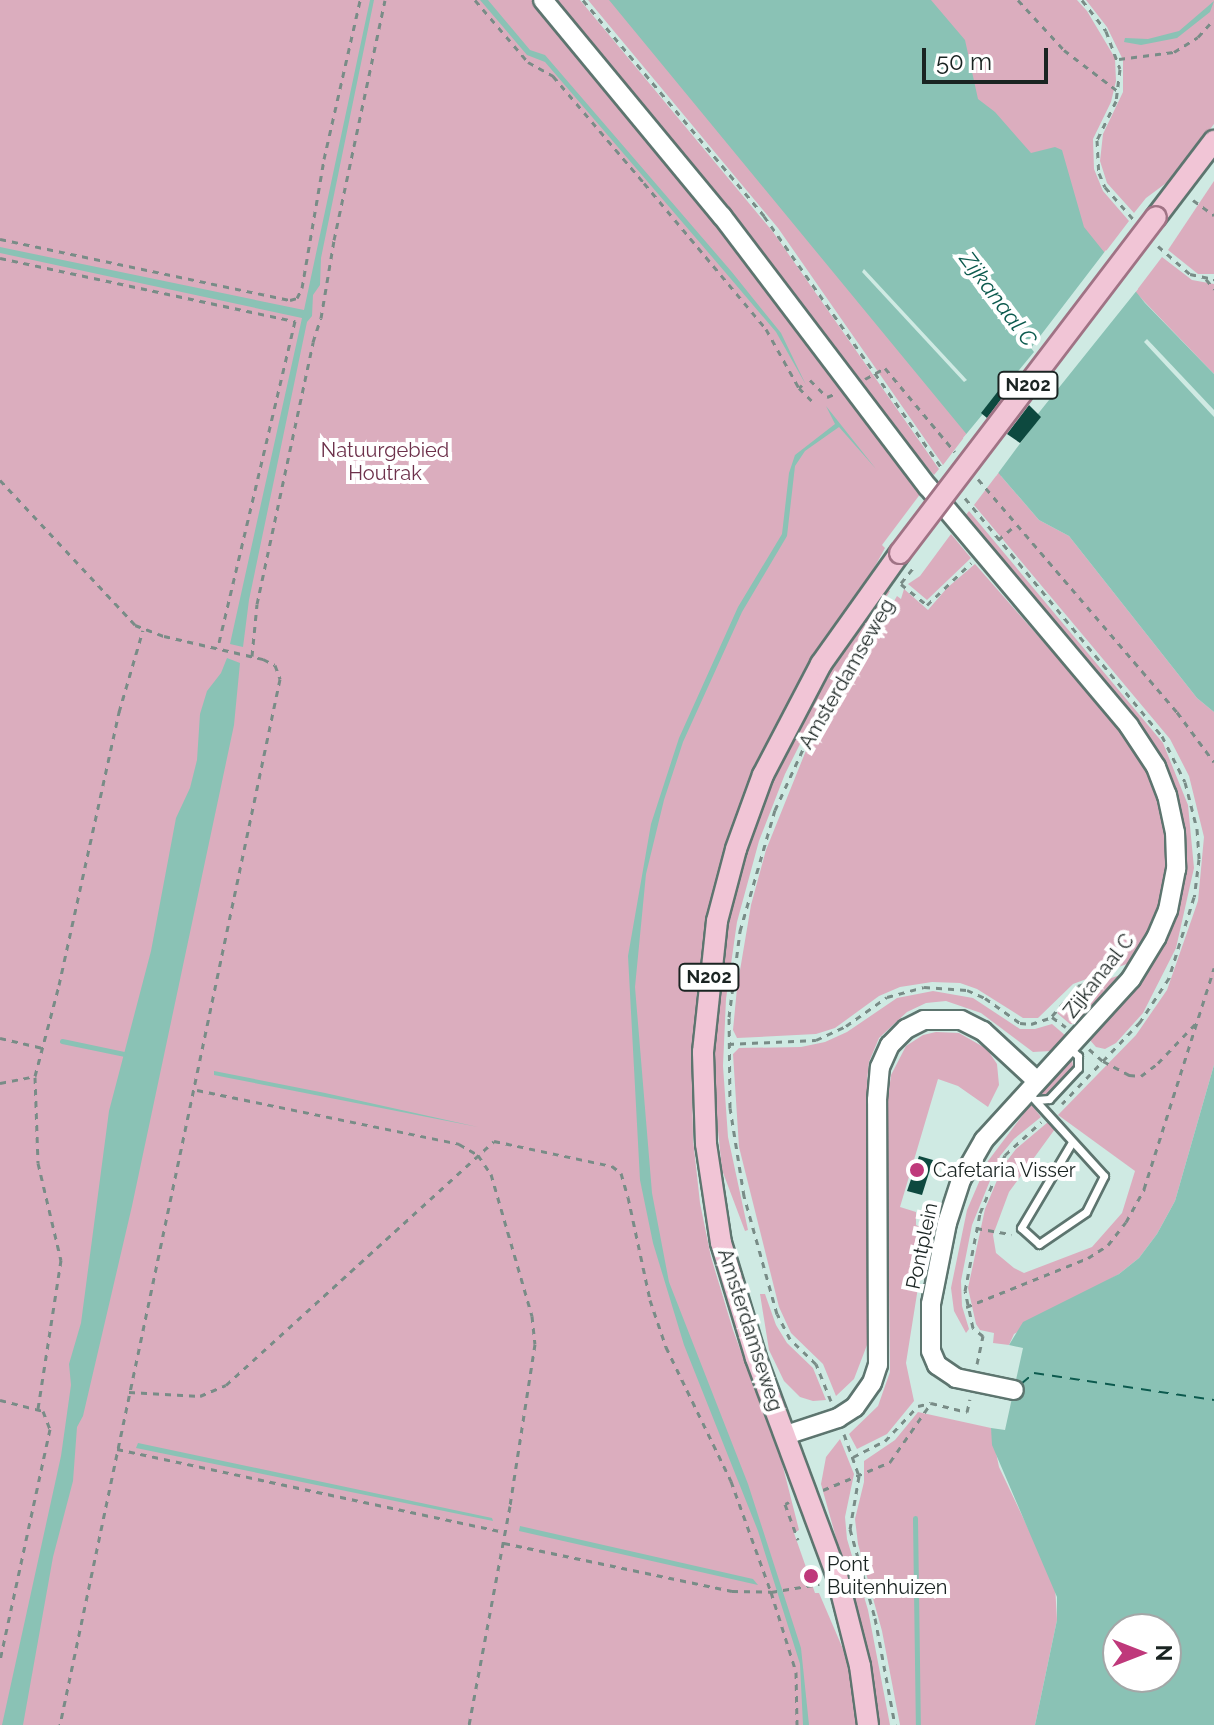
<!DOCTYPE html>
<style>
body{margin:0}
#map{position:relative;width:1214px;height:1725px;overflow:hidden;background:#cfeae3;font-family:Raleway,sans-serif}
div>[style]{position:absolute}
.green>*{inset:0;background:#dbadbe}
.water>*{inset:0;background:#8ac2b5}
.pier>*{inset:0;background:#cfeae3}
.stream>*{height:5px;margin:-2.5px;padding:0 2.5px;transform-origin:2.5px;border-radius:2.5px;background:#8ac2b5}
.ferry>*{height:2px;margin-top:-1px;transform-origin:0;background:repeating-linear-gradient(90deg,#0c5a4e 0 10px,transparent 0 18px)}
.building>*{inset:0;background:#0d493f}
.path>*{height:3px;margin-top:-1.5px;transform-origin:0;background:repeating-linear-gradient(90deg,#798c87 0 6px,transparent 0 12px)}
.roads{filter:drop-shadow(2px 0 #5d756f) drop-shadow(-2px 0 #5d756f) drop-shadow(0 2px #5d756f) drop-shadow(0 -2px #5d756f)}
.lane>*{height:7px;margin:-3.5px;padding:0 3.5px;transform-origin:3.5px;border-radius:3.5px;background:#fff}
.secondary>*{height:18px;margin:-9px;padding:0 9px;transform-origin:9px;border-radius:9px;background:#fff}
.primary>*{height:20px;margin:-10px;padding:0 10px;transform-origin:10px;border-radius:10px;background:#f1c5d6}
.path-bridge>*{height:3px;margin-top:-1.5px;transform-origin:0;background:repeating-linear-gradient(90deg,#798c87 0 6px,transparent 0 12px)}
.bridges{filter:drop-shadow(2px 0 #a07385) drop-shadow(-2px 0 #a07385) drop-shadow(0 2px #a07385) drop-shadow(0 -2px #a07385)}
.primary-bridge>*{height:20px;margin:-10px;padding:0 10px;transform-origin:10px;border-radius:10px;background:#f1c5d6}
.dots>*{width:22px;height:22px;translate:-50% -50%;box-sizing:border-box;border:4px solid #fff;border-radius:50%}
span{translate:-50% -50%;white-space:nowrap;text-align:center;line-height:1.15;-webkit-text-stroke:8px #fff;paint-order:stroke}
.shield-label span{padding:2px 6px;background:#fff;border:2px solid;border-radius:6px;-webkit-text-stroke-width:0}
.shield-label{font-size:18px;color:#1a2422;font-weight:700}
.park-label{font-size:20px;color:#6d314b}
.street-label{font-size:20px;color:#1a2422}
.poi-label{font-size:20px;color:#1a2422}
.left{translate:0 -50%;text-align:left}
.water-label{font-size:22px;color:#0c5a4e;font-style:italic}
.north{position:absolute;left:1102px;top:1613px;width:80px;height:80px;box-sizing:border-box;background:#fff;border:2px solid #a3a7a7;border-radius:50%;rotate:90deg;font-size:22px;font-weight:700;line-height:32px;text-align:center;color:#1a2422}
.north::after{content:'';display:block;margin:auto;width:28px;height:36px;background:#bf397b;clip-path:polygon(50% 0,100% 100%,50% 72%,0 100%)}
.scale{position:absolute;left:922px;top:48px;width:126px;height:36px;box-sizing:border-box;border:4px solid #1a2422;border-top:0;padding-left:10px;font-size:24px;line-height:28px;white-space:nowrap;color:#1a2422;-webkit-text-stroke:6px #fff;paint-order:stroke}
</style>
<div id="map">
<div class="green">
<div style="clip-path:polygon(0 0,533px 0,731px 241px,921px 493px,882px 545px,885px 548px,868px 579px,800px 681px,748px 787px,726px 851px,707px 923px,697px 993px,692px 1058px,693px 1139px,700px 1203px,711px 1257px,733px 1330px,782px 1463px,799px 1530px,794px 1533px,815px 1593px,819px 1593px,849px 1663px,858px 1725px,0 1725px)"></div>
<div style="clip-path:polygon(553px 0,580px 0,773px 232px,939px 469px,934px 475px,894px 430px,724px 204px)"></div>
<div style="clip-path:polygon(588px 0,1077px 0,1087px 11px,1115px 58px,1116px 81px,1111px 102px,1093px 139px,1094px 169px,1103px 191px,1129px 221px,943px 465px,778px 228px)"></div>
<div style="clip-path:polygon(1086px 0,1214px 0,1214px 124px,1173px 178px,1146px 198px,1134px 213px,1107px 183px,1100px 161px,1103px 134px,1123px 92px,1123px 60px,1107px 27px)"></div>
<div style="clip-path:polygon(1214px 181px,1214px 274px,1198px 274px,1168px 250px)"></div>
<div style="clip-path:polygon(1162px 257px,1192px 280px,1214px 284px,1214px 374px,1139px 296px,1001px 476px,1039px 520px,1069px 536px,1197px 698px,1214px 712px,1214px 1065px,1175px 1201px,1157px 1234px,1139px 1258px,1119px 1274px,1014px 1334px,1009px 1345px,993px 1343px,994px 1333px,980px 1330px,976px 1324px,968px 1288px,985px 1209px,1003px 1166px,1016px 1149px,1048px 1122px,1055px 1129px,1009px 1192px,993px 1235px,996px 1253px,1014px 1268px,1024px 1273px,1092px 1247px,1122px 1213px,1135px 1171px,1058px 1115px,1136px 1035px,1167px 990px,1198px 901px,1204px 837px,1189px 776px,1170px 739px,974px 505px)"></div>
<div style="clip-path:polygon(969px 511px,1163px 743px,1188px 805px,1194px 868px,1176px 948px,1143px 1013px,1116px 1043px,1105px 1049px,1096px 1047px,1089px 1039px,1138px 983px,1166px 937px,1185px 857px,1178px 801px,1163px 765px,1137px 723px,965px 516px)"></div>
<div style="clip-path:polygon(951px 534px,971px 558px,927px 600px,908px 584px,920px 576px)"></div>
<div style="clip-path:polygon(975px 564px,1113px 721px,1149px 773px,1162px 810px,1166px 838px,1166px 877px,1154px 923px,1132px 962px,1073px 984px,1038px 1018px,1023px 1018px,977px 989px,960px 983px,932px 982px,900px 987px,879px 996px,835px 1028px,816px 1034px,737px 1038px,733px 1030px,737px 988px,751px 905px,766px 850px,807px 748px,897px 596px,901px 599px,904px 589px,928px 610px,947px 588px)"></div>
<div style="clip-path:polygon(887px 589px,890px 591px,818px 708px,785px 774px,759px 841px,737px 922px,726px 999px,723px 1066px,728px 1137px,748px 1230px,745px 1231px,722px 1170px,714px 1091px,714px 1021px,728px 920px,749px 840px,781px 758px,820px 685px)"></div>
<div style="clip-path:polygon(1123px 974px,1078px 1024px,1070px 1024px,1057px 1013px,1082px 988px)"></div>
<div style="clip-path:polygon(933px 991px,973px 998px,1020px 1029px,1035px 1029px,1052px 1024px,1066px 1036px,1051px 1051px,1033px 1052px,981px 1013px,946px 1001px,926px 1003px,907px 1012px,879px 1038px,869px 1062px,867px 1081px,871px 1299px,867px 1345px,854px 1379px,836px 1396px,823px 1364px,791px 1333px,779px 1307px,739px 1147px,733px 1054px,739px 1048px,801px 1047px,825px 1042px,847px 1032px,897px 998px)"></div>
<div style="clip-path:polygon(936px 1032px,959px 1033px,987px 1049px,997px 1064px,999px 1085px,988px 1107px,958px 1086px,938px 1079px,900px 1207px,916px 1212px,916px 1225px,927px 1231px,906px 1363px,914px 1401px,887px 1434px,857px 1449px,849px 1434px,878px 1406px,890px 1372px,887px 1105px,891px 1075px,906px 1046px,923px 1035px)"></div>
<div style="clip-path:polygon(1072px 1059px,1073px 1066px,1046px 1095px,1039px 1095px)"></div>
<div style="clip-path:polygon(1031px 1104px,1041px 1117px,1014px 1139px,1000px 1156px,972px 1225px,961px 1281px,962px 1306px,969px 1329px,966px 1333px,954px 1311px,951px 1288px,967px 1210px,988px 1161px)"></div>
<div style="clip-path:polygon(760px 1294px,765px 1294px,776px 1325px,787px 1343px,813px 1368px,826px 1400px,813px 1401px,800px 1397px,784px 1381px,769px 1350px)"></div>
<div style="clip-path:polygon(918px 1412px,991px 1428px,999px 1467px,1055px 1585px,1057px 1620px,1035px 1725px,900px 1725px,882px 1631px,858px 1544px,855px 1519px,864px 1482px,864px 1461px,895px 1440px)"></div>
<div style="clip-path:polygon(840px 1439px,854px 1474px,845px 1517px,847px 1539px,868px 1610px,890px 1725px,878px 1725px,864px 1638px,821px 1484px,826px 1457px)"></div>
</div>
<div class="water">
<div style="clip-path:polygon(370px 0,374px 0,321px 258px,320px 285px,313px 295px,312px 316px,307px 322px,249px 600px,243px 647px,230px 644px,302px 318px,0 253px,0 247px,304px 310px)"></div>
<div style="clip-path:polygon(480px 0,488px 0,530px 50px,545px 55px,731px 271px,781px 333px,806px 385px,776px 332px,725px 272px,545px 62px,527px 55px)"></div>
<div style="clip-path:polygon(609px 0,931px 0,965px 40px,978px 99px,995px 112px,1031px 153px,1055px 147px,1062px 150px,1084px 227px,1145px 303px,1214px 374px,1214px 712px,1197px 698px,1069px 536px,1039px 520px,1001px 476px)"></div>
<div style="clip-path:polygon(1214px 1px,1210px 12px,1177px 38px,1141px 45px,1124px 42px,1125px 38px,1148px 39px,1179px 31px)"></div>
<div style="clip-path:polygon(826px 406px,876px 469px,839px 427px,805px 451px,795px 466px,787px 536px,742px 612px,683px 742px,664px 800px,646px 874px,635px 987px,652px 1193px,669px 1282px,748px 1484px,801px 1648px,809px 1725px,803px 1725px,800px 1664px,758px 1531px,684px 1345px,653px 1243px,640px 1180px,628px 956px,651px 824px,679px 738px,738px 607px,782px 534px,789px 473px,795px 455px,835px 424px)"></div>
<div style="clip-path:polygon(227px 658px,240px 663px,234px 725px,132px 1206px,83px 1416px,77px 1427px,73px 1481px,53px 1557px,23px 1725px,2px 1725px,61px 1456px,71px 1385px,69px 1364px,81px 1323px,109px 1111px,151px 951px,176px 818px,190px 788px,197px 760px,200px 714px,207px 691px,221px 673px)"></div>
<div style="clip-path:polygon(evenodd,1214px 1065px,1214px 1725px,1035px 1725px,1057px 1620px,1057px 1597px,992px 1445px,991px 1428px,1005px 1430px,1023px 1348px,1009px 1345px,1023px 1322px,1119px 1274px,1139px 1258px,1157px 1234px,1175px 1201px,1214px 1065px,1118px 1629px,1166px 1629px,1166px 1677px,1118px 1677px,1118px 1629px)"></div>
<div style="clip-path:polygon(214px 1071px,325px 1093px,478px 1127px,229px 1078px,214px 1075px)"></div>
<div style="clip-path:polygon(138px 1443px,492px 1518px,493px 1521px,136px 1448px)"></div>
<div style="clip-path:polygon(520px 1526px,753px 1579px,758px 1585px,519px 1531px)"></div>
</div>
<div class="pier">
<div style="clip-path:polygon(1106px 250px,1138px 289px,1037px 415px,1039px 418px,996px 476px,963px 438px,1034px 352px,1031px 348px)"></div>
<div style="clip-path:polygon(864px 269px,967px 380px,964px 382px,862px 272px)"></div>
<div style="clip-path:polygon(1147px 339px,1214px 410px,1214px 417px,1144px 342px)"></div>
</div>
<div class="stream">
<div style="left:62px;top:1041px;width:63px;rotate:11.8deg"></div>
<div style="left:915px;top:1518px;width:207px;rotate:89.2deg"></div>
</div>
<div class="ferry">
<div style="left:1021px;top:1384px;width:17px;rotate:-40deg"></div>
<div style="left:1034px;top:1373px;width:182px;rotate:8.5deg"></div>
</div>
<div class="building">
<div style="clip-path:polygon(1006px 381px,1011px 386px,987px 418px,981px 413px)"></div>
<div style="clip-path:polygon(1029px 405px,1041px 417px,1020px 443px,1007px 434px)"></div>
<div style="clip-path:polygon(919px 1156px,933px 1160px,922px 1195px,907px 1191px)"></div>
</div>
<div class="path">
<div style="left:475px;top:0;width:82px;rotate:49.5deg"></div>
<div style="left:528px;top:62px;width:29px;rotate:29deg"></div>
<div style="left:553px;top:76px;width:140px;rotate:49.6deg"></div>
<div style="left:644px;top:183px;width:190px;rotate:50.1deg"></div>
<div style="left:766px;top:329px;width:68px;rotate:60.8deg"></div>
<div style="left:583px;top:0;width:282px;rotate:50deg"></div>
<div style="left:764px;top:216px;width:307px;rotate:54.8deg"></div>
<div style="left:1018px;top:0;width:68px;rotate:47.4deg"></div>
<div style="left:1064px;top:50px;width:69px;rotate:37.4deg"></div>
<div style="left:1082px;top:0;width:39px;rotate:52deg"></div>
<div style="left:1106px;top:31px;width:40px;rotate:69.8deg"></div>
<div style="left:1120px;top:69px;width:32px;rotate:97deg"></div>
<div style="left:1116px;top:101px;width:43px;rotate:116deg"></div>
<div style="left:1097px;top:140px;width:33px;rotate:87deg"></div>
<div style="left:1099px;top:173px;width:15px;rotate:67deg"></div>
<div style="left:1105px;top:187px;width:44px;rotate:48.7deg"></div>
<div style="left:1119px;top:59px;width:55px;rotate:-7.3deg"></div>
<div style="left:1174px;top:52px;width:28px;rotate:-32deg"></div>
<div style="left:1198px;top:37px;width:24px;rotate:-48deg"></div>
<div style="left:1193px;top:200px;width:26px;rotate:36deg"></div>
<div style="left:0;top:239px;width:296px;rotate:11.9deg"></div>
<div style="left:290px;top:300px;width:7px;rotate:-16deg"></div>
<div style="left:297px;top:298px;width:11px;rotate:-63deg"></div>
<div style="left:302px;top:288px;width:131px;rotate:-80.3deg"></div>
<div style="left:324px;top:159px;width:163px;rotate:-77.2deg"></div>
<div style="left:1158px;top:246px;width:43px;rotate:41.2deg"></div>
<div style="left:1190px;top:274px;width:25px;rotate:12deg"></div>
<div style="left:0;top:258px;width:302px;rotate:12.1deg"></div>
<div style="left:295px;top:321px;width:336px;rotate:103.3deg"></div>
<div style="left:1206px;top:279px;width:13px;rotate:51deg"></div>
<div style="left:865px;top:379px;width:23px;rotate:-29deg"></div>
<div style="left:885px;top:368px;width:109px;rotate:50.2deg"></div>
<div style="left:810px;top:380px;width:24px;rotate:45deg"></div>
<div style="left:827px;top:397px;width:11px;rotate:-22deg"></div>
<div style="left:802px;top:385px;width:4px;rotate:135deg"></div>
<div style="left:799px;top:388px;width:23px;rotate:45deg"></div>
<div style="left:978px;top:479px;width:306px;rotate:49.5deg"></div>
<div style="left:1177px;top:712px;width:62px;rotate:53.5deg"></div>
<div style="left:0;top:480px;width:198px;rotate:47deg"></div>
<div style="left:135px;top:625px;width:31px;rotate:21deg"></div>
<div style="left:164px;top:636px;width:102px;rotate:13.1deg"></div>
<div style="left:263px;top:659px;width:13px;rotate:27deg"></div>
<div style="left:275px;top:665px;width:15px;rotate:70deg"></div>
<div style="left:280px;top:679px;width:1069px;rotate:101.88deg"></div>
<div style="left:965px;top:498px;width:309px;rotate:50.4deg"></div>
<div style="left:1162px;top:736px;width:51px;rotate:63.4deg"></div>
<div style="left:1185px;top:782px;width:49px;rotate:75.7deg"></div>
<div style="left:1197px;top:829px;width:30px;rotate:86deg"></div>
<div style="left:1199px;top:859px;width:38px;rotate:97deg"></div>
<div style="left:1194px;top:897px;width:85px;rotate:107.2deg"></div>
<div style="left:1169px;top:978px;width:53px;rotate:123.4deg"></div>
<div style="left:1140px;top:1022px;width:113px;rotate:133.6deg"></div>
<div style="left:998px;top:540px;width:23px;rotate:-40deg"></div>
<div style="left:901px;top:584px;width:33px;rotate:39deg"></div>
<div style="left:927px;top:605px;width:61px;rotate:-43.7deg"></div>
<div style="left:252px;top:656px;width:52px;rotate:-84.5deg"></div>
<div style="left:257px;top:604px;width:268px;rotate:-77.9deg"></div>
<div style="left:313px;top:342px;width:25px;rotate:-72deg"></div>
<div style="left:321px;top:318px;width:79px;rotate:-80.5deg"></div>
<div style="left:334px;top:240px;width:245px;rotate:-78deg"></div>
<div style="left:1052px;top:1016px;width:40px;rotate:-49deg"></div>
<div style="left:1078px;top:986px;width:33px;rotate:-18deg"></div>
<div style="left:0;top:1038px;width:44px;rotate:13.1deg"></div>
<div style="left:728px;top:1044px;width:88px;rotate:-2.6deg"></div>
<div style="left:816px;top:1040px;width:33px;rotate:-25deg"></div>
<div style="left:846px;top:1026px;width:50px;rotate:-35.3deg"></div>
<div style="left:887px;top:997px;width:38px;rotate:-15deg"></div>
<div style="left:924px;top:987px;width:43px;rotate:4deg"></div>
<div style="left:967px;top:990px;width:20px;rotate:24deg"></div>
<div style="left:985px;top:998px;width:43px;rotate:35.5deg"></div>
<div style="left:1020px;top:1023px;width:11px;rotate:5deg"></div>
<div style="left:1031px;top:1024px;width:22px;rotate:-18deg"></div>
<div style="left:1052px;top:1017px;width:17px;rotate:36deg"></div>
<div style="left:1089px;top:1049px;width:18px;rotate:41deg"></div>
<div style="left:1103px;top:1061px;width:30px;rotate:28deg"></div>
<div style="left:1129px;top:1075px;width:12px;rotate:5deg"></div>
<div style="left:1141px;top:1076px;width:21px;rotate:-37deg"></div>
<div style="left:1158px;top:1063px;width:58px;rotate:-46.4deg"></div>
<div style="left:35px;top:1077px;width:86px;rotate:88deg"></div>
<div style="left:38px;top:1163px;width:100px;rotate:76.7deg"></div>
<div style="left:61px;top:1260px;width:151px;rotate:98.8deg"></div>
<div style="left:0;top:1083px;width:36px;rotate:-11deg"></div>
<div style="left:35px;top:1076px;width:94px;rotate:-75.2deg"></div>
<div style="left:59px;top:985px;width:280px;rotate:-77.6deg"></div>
<div style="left:119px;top:712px;width:85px;rotate:-73.7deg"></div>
<div style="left:197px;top:1090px;width:268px;rotate:11.6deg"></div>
<div style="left:459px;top:1144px;width:22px;rotate:30deg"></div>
<div style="left:478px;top:1155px;width:23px;rotate:56deg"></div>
<div style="left:491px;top:1174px;width:148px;rotate:73.9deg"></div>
<div style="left:532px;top:1316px;width:28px;rotate:84deg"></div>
<div style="left:535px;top:1344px;width:164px;rotate:98.8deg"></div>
<div style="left:510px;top:1506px;width:223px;rotate:100.6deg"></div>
<div style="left:976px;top:1228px;width:36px;rotate:10deg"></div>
<div style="left:966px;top:1307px;width:131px;rotate:-21.9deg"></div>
<div style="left:1088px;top:1258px;width:24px;rotate:-33deg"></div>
<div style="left:1108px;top:1245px;width:29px;rotate:-52deg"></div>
<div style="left:1126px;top:1222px;width:38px;rotate:-61deg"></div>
<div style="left:1144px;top:1189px;width:232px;rotate:-72.4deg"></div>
<div style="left:977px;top:1364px;width:29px;rotate:-78deg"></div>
<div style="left:983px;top:1336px;width:13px;rotate:-141deg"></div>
<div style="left:973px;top:1328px;width:38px;rotate:-102deg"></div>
<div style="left:965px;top:1291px;width:79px;rotate:-79.1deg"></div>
<div style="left:980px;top:1213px;width:63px;rotate:-66.7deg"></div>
<div style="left:1005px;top:1155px;width:49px;rotate:-42.5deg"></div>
<div style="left:129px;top:1392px;width:71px;rotate:3.2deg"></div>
<div style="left:200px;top:1396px;width:28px;rotate:-23deg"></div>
<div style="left:226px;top:1385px;width:362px;rotate:-42.3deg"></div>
<div style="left:494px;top:1141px;width:121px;rotate:12deg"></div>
<div style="left:612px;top:1166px;width:11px;rotate:38deg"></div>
<div style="left:621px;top:1173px;width:25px;rotate:74deg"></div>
<div style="left:628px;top:1197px;width:105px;rotate:77.9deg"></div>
<div style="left:650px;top:1300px;width:50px;rotate:71.2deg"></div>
<div style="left:666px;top:1347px;width:149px;rotate:64.1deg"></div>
<div style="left:731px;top:1481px;width:118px;rotate:70.2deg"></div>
<div style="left:771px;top:1592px;width:84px;rotate:72.6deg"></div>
<div style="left:796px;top:1672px;width:53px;rotate:88.9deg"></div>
<div style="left:0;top:1400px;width:44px;rotate:14.3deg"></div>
<div style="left:43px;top:1411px;width:19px;rotate:69deg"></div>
<div style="left:50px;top:1429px;width:237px;rotate:102.2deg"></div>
<div style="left:831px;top:1401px;width:40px;rotate:-112deg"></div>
<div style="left:816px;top:1364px;width:36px;rotate:-136deg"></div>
<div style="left:790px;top:1339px;width:28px;rotate:-117deg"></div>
<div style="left:777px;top:1314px;width:123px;rotate:-105.6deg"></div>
<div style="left:744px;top:1196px;width:89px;rotate:-99deg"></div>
<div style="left:730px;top:1108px;width:91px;rotate:-90.6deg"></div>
<div style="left:729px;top:1017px;width:87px;rotate:-82.7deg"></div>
<div style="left:740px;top:931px;width:126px;rotate:-73.9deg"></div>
<div style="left:775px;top:810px;width:98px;rotate:-65.3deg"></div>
<div style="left:816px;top:721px;width:130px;rotate:-58.5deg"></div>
<div style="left:844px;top:1434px;width:45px;rotate:70.3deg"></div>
<div style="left:859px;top:1476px;width:54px;rotate:99.6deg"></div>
<div style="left:850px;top:1529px;width:92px;rotate:74.3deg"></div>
<div style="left:875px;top:1618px;width:109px;rotate:79.4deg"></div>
<div style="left:117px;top:1449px;width:396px;rotate:12.1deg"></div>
<div style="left:853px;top:1457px;width:36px;rotate:-27deg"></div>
<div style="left:885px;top:1441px;width:48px;rotate:-46.7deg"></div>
<div style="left:918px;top:1406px;width:13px;rotate:-13deg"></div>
<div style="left:931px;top:1403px;width:37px;rotate:14deg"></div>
<div style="left:967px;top:1412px;width:13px;rotate:-77deg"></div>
<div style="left:823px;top:1490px;width:73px;rotate:-22.7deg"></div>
<div style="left:890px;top:1462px;width:72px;rotate:-55.2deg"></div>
<div style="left:789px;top:1502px;width:4px;rotate:153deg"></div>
<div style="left:785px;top:1504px;width:38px;rotate:70deg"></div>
<div style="left:504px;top:1543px;width:233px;rotate:11.9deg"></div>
<div style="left:732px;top:1591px;width:39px;rotate:1deg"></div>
<div style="left:771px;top:1592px;width:49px;rotate:-9.5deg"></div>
</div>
<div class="roads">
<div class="lane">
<div style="left:1034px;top:1099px;width:104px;rotate:47.7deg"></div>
<div style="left:1104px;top:1176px;width:40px;rotate:116.6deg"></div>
<div style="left:1086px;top:1212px;width:57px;rotate:145.8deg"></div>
<div style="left:1039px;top:1244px;width:24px;rotate:-138deg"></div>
<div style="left:1021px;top:1228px;width:100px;rotate:-59.3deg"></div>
<div style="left:1037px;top:1100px;width:12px;rotate:-5deg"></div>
<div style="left:1049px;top:1099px;width:42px;rotate:-46.9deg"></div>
<div style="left:1078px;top:1068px;width:12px;rotate:-90deg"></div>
<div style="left:1078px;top:1056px;width:12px;rotate:-138deg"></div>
</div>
<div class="secondary">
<div style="left:543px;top:0;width:281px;rotate:50.4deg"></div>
<div style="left:722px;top:216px;width:340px;rotate:52.8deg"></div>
<div style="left:928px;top:487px;width:312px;rotate:49.9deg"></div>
<div style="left:1129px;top:726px;width:49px;rotate:56.6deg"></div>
<div style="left:1156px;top:767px;width:30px;rotate:69deg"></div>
<div style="left:1167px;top:795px;width:38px;rotate:78deg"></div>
<div style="left:1175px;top:832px;width:37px;rotate:88deg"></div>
<div style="left:1176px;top:869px;width:42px;rotate:101deg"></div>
<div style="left:1168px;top:910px;width:30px;rotate:113deg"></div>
<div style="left:1156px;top:938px;width:48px;rotate:121.4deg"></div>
<div style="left:1131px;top:979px;width:218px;rotate:132.4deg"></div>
<div style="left:984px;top:1140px;width:46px;rotate:119.9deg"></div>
<div style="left:961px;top:1180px;width:45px;rotate:108deg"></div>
<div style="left:947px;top:1223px;width:83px;rotate:101.2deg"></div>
<div style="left:931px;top:1304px;width:47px;rotate:90deg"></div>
<div style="left:931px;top:1351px;width:15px;rotate:67deg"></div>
<div style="left:937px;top:1365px;width:23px;rotate:34deg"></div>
<div style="left:956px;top:1378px;width:59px;rotate:11.7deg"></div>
<div style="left:786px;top:1435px;width:55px;rotate:-18.1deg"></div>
<div style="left:838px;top:1418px;width:20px;rotate:-33deg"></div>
<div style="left:855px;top:1407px;width:29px;rotate:-55deg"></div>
<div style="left:872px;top:1383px;width:19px;rotate:-72deg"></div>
<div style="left:878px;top:1365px;width:265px;rotate:-90.2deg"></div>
<div style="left:877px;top:1100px;width:33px;rotate:-85deg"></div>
<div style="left:880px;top:1067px;width:24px;rotate:-66deg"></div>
<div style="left:890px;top:1045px;width:23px;rotate:-45deg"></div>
<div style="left:906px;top:1029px;width:20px;rotate:-27deg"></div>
<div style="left:924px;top:1020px;width:37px"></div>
<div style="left:961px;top:1020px;width:25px;rotate:27deg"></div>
<div style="left:983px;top:1031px;width:72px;rotate:42.8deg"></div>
</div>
<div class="primary">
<div style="left:1156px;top:217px;width:96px;rotate:-52.7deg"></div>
<div style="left:868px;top:1725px;width:60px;rotate:-97.7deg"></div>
<div style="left:860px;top:1666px;width:93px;rotate:-104.3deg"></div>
<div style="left:837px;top:1576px;width:233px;rotate:-110.4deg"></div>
<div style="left:756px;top:1358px;width:120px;rotate:-106.9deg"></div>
<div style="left:721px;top:1243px;width:100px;rotate:-98.6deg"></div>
<div style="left:706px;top:1144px;width:92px;rotate:-91.9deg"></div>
<div style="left:703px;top:1052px;width:132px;rotate:-83.9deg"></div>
<div style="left:717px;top:921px;width:74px;rotate:-75.2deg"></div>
<div style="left:736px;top:849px;width:79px;rotate:-70deg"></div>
<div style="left:763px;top:775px;width:125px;rotate:-62.4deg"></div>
<div style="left:821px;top:664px;width:136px;rotate:-54.6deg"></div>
</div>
</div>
<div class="path-bridge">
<div style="left:901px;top:583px;width:21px;rotate:-51deg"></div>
</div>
<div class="bridges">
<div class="primary-bridge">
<div style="left:900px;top:553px;width:422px;rotate:-52.7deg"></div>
</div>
</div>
<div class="dots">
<div style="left:917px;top:1170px;background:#bf397b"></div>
<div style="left:811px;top:1576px;background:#bf397b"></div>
</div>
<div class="shield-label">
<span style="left:1028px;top:385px">N202</span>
<span style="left:709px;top:977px">N202</span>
</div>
<div class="park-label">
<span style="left:385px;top:462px">Natuurgebied<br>Houtrak</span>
</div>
<div class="street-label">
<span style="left:847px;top:674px;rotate:-60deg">Amsterdamseweg</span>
<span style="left:1099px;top:976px;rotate:-52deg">Zijkanaal C</span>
<span style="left:922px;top:1246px;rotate:-78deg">Pontplein</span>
<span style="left:750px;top:1330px;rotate:72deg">Amsterdamseweg</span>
</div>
<div class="poi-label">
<span class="left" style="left:933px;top:1170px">Cafetaria Visser</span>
<span class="left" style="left:827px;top:1576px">Pont<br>Buitenhuizen</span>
</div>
<div class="water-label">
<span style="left:998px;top:299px;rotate:53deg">Zijkanaal C</span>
</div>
<div class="north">N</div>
<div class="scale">50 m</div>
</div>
